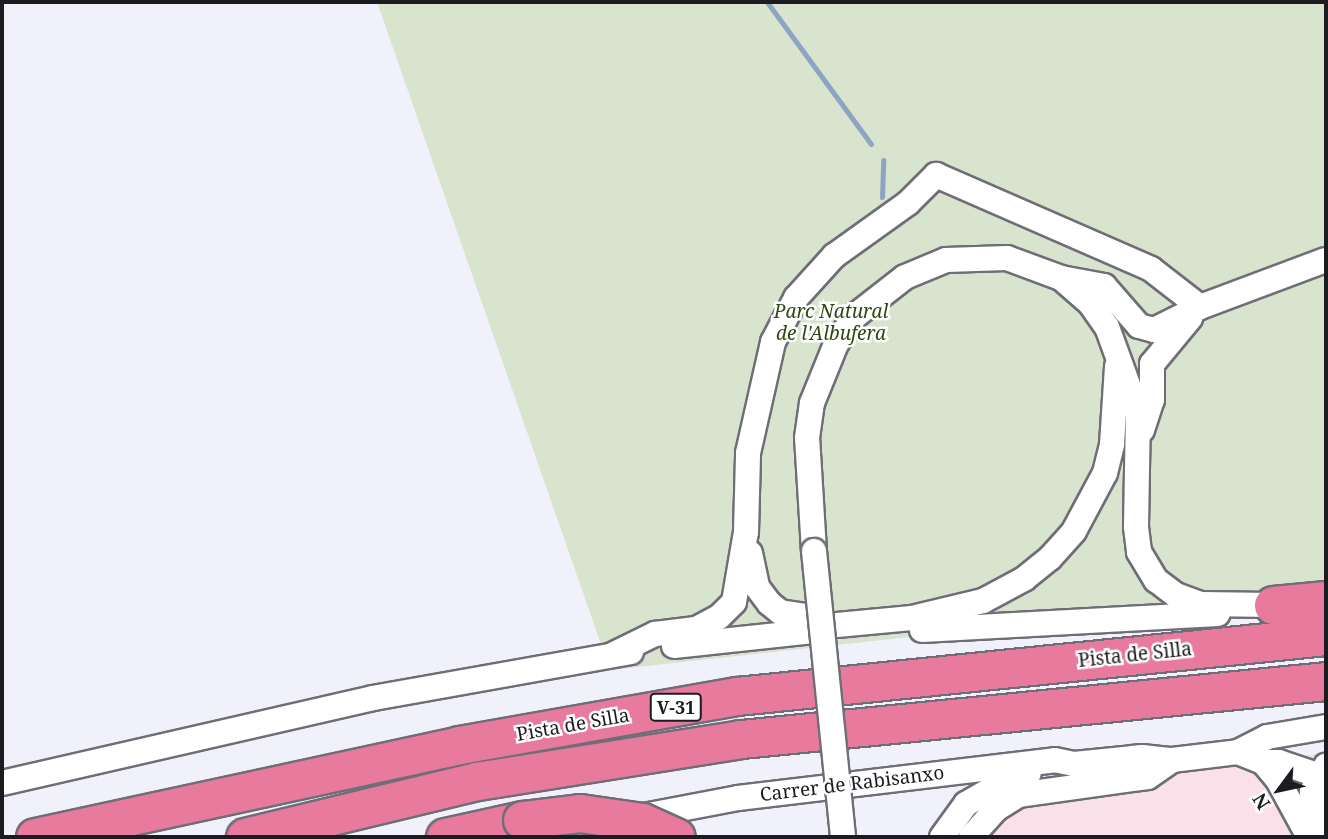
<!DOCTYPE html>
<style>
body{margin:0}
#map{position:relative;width:1328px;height:839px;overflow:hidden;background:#f1f1fb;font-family:"Noto Serif",serif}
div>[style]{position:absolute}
.industrial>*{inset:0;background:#fae0e9}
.green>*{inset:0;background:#d8e4cd}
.stream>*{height:5px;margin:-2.5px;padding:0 2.5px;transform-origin:2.5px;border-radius:2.5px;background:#8da4c4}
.roads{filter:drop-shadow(2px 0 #6f6e77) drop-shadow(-2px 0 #6f6e77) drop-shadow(0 2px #6f6e77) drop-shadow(0 -2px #6f6e77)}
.minor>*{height:24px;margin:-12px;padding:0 12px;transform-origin:12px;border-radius:12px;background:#fff}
.highway>*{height:37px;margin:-18.5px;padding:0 18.5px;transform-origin:18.5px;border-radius:18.5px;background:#e77a9d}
.bridges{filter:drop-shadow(2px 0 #6f6e77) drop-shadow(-2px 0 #6f6e77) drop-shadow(0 2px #6f6e77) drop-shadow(0 -2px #6f6e77)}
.minor-bridge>*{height:24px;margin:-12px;padding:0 12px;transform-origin:12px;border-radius:12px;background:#fff}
.highway-bridge>*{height:37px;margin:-18.5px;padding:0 18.5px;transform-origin:18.5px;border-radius:18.5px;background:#e77a9d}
span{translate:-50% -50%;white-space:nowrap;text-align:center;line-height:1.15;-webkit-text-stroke:5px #fff;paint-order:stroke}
.shield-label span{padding:2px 5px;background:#fff;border:2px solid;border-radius:5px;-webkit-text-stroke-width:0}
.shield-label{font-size:18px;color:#1c1b1f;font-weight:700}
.park-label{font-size:19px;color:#2f4710;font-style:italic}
.street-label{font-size:19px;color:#1c1b1f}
.frame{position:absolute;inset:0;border:4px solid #1c1b1f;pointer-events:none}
.north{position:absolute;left:1244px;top:755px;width:70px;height:70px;-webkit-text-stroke:5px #fff;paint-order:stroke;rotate:237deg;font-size:19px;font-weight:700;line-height:28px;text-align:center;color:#1c1b1f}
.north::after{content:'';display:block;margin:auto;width:24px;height:32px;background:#1c1b1f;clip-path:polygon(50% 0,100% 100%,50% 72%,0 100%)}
</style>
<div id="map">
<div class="industrial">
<div style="clip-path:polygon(1326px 752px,1326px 837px,977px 837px,1006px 800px)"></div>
</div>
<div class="green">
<div style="clip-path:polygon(377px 2px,1326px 2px,1326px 591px,610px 670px)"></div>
</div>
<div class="stream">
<div style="left:767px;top:2px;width:176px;rotate:53.8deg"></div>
<div style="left:882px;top:197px;width:37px;rotate:-88deg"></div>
</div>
<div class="roads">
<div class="minor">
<div style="left:1061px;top:278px;width:44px;rotate:10.5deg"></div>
<div style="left:1104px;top:286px;width:53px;rotate:48.8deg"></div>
<div style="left:1139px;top:326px;width:16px;rotate:15deg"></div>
<div style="left:1154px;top:330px;width:51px;rotate:-26.6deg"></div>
<div style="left:1200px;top:307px;width:134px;rotate:-20.5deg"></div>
<div style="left:1142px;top:430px;width:32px;rotate:-72deg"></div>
<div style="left:1152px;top:400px;width:36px;rotate:-90deg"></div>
<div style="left:1152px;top:364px;width:60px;rotate:-50.4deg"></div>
<div style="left:814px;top:551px;width:113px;rotate:-93.5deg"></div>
<div style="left:807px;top:438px;width:35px;rotate:-82deg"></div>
<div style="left:812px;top:403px;width:64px;rotate:-67.9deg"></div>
<div style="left:836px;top:344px;width:34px;rotate:-56deg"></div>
<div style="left:855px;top:316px;width:63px;rotate:-38deg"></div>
<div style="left:905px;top:277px;width:44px;rotate:-22.5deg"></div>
<div style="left:946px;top:260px;width:61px;rotate:-1.9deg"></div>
<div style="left:1007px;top:258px;width:58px;rotate:20.3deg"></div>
<div style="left:1061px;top:278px;width:38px;rotate:41deg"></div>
<div style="left:1090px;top:303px;width:29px;rotate:55deg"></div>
<div style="left:1107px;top:327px;width:90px;rotate:70deg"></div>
<div style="left:1138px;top:412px;width:115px;rotate:91deg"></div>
<div style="left:1136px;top:527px;width:25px;rotate:83deg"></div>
<div style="left:1139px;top:552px;width:33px;rotate:59deg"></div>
<div style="left:1156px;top:580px;width:25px;rotate:37deg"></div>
<div style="left:1176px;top:595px;width:27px;rotate:20deg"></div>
<div style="left:1201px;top:604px;width:72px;rotate:0.8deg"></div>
<div style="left:750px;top:553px;width:35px;rotate:78deg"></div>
<div style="left:757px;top:587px;width:20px;rotate:53deg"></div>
<div style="left:769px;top:603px;width:14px;rotate:39deg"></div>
<div style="left:780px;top:612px;width:25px;rotate:9deg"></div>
<div style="left:837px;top:625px;width:75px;rotate:-5.3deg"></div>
<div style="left:912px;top:618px;width:73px;rotate:-13.5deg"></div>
<div style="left:983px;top:601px;width:47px;rotate:-28.2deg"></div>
<div style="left:1024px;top:579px;width:33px;rotate:-39deg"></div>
<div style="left:1050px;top:558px;width:36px;rotate:-48deg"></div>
<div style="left:1074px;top:531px;width:66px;rotate:-61.9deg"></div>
<div style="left:1105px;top:473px;width:30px;rotate:-76deg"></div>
<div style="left:1112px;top:444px;width:78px;rotate:-86.3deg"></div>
<div style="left:922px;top:630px;width:296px;rotate:-3.1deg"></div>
<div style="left:674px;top:646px;width:133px;rotate:-6.1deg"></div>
<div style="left:614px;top:654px;width:46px;rotate:-26deg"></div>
<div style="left:655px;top:634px;width:41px;rotate:-7deg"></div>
<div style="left:696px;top:629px;width:26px;rotate:-28deg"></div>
<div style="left:719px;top:617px;width:21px;rotate:-45deg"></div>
<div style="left:734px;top:602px;width:71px;rotate:-80.3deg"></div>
<div style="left:746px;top:532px;width:79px;rotate:-88.5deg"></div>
<div style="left:748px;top:453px;width:114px;rotate:-77.3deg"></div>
<div style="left:773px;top:342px;width:50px;rotate:-62.4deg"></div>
<div style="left:796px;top:298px;width:57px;rotate:-47.9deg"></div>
<div style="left:834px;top:256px;width:91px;rotate:-35.6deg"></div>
<div style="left:908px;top:203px;width:40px;rotate:-45deg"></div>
<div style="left:936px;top:175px;width:235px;rotate:23.6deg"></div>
<div style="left:1151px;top:269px;width:62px;rotate:37.8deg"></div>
<div style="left:1238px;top:752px;width:27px;rotate:22deg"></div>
<div style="left:1263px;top:762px;width:23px;rotate:50deg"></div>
<div style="left:1278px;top:780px;width:65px;rotate:61.5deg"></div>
<div style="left:1263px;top:762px;width:16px"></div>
<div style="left:1279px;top:762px;width:40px;rotate:18.9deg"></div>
<div style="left:2px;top:783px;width:381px;rotate:-12.9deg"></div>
<div style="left:373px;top:698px;width:262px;rotate:-10.1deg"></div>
<div style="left:633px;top:818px;width:107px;rotate:-10.8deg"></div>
<div style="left:738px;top:798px;width:319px;rotate:-6.8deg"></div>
<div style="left:1055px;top:760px;width:19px;rotate:12deg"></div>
<div style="left:1074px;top:764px;width:68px;rotate:-5.9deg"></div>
<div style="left:1142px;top:757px;width:30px;rotate:6deg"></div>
<div style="left:1172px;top:760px;width:66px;rotate:-6.9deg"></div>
<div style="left:1238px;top:752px;width:33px;rotate:-27deg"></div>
<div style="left:1267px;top:737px;width:60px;rotate:-9.6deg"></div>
<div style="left:942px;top:837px;width:41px;rotate:-54deg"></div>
<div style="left:966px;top:804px;width:52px;rotate:-30deg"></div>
<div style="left:1011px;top:778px;width:18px;rotate:-13deg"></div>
<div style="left:971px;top:837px;width:38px;rotate:-48deg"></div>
<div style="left:996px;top:809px;width:26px;rotate:-32deg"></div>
<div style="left:1018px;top:795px;width:131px;rotate:-7.9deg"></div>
<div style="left:1148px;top:777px;width:29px;rotate:-35deg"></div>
<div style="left:1314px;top:837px;width:45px;rotate:-92.5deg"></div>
<div style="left:1312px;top:792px;width:30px;rotate:-62deg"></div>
</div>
<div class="highway">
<div style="left:1273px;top:605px;width:53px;rotate:-5.4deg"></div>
<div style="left:35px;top:837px;width:434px;rotate:-12.2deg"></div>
<div style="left:459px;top:745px;width:282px;rotate:-10deg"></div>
<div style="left:737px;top:696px;width:592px;rotate:-5.82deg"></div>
<div style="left:245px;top:837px;width:239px;rotate:-13.6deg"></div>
<div style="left:477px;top:781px;width:267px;rotate:-9deg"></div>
<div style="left:741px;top:739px;width:588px;rotate:-5.66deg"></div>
<div style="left:445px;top:837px;width:79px;rotate:-12.4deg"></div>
</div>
</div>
<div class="bridges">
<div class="minor-bridge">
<div style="left:814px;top:551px;width:287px;rotate:84.2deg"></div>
</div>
<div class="highway-bridge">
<div style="left:522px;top:820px;width:58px;rotate:-6.9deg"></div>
<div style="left:580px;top:813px;width:63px;rotate:8.3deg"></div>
<div style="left:642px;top:822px;width:37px;rotate:24deg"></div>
</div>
</div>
<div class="shield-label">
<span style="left:676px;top:707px">V-31</span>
</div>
<div class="park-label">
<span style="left:831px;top:323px">Parc Natural<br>de l'Albufera</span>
</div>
<div class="street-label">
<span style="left:1135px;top:655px;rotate:-6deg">Pista de Silla</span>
<span style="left:573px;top:725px;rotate:-10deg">Pista de Silla</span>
<span style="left:852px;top:784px;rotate:-7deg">Carrer de Rabisanxo</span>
</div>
<div class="frame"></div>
<div class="north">N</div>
</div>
